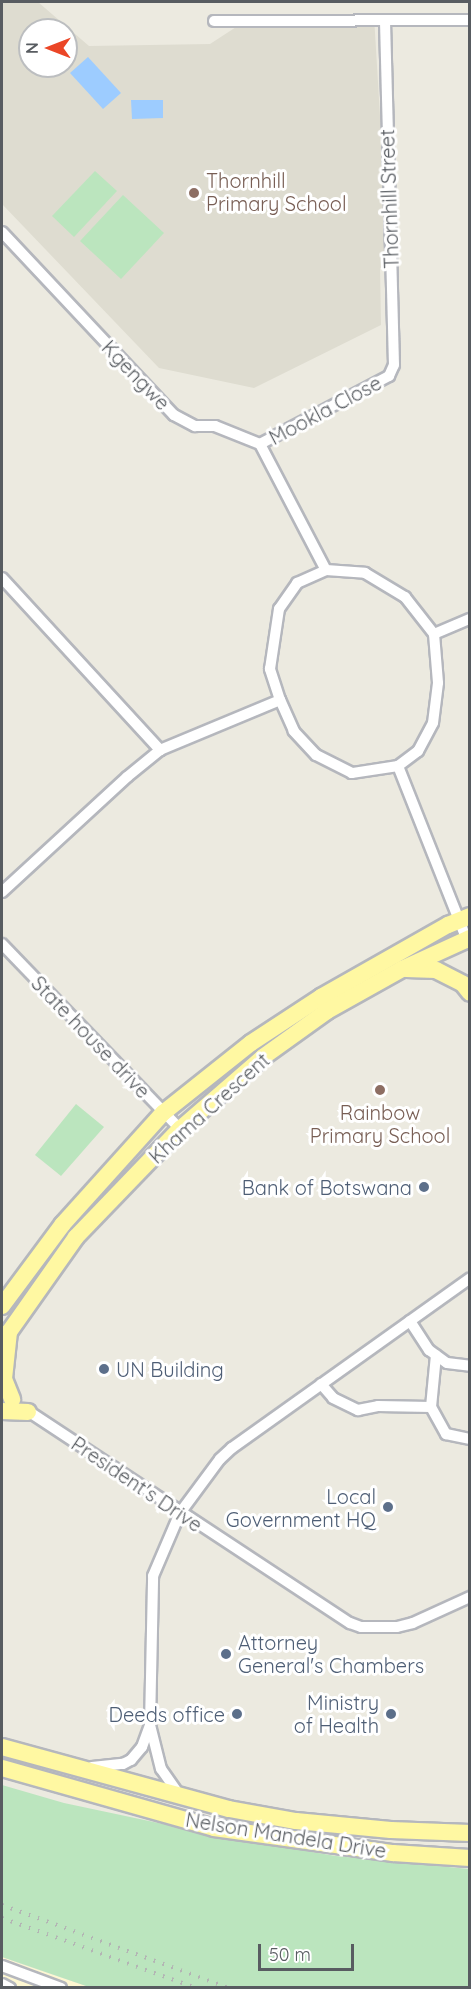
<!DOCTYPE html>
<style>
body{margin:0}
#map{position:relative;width:471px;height:1989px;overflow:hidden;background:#eceae0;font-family:Quicksand,sans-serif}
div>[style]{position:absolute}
.commercial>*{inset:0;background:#fef8d2}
.education>*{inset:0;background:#dedcd0}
.green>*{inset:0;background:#bbe5be}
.water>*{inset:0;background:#9dccff}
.roads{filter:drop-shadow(2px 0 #b5b7bd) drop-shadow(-2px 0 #b5b7bd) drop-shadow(0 2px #b5b7bd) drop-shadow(0 -2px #b5b7bd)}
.minor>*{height:10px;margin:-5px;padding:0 5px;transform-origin:5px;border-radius:5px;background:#fff}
.primary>*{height:16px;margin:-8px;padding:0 8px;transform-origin:8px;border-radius:8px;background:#fff8a2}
.rail>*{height:4px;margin-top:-2px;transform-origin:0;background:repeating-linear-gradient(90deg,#b3b4b4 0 1.5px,transparent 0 9.5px)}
.dots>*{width:16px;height:16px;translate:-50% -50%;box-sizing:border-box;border:3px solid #fff;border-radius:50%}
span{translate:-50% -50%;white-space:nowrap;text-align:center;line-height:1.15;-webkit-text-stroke:6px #fff;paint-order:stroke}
.education-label{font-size:20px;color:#785e54}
.left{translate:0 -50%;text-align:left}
.street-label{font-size:20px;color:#585c61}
.service-label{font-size:20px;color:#4e5e75}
.right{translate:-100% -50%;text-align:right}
.frame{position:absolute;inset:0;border:3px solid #585c61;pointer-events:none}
.north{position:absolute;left:18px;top:18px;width:60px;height:60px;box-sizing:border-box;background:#fff;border:2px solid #bcbec0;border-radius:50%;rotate:270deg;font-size:16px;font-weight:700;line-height:24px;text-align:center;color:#585c61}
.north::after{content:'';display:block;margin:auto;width:21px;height:27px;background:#eb4627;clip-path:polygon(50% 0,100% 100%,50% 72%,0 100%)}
.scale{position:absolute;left:258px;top:1944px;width:96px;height:27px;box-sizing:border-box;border:3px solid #585c61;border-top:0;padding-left:8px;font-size:18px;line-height:21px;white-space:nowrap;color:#585c61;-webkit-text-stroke:4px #fff;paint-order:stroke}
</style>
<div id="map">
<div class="commercial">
<div style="clip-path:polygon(2px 1957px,18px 1963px,89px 1987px,2px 1987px)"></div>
</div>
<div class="education">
<div style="clip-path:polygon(evenodd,2px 2px,38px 2px,89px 46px,210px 44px,250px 18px,374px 16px,384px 182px,396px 260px,380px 268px,381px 325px,254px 388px,159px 368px,2px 204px,2px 2px,30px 30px,66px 30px,66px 66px,30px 66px,30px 30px)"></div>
</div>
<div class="green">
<div style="clip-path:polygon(95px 171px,117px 191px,74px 237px,52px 216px)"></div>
<div style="clip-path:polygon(123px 195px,164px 233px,121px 279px,80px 241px)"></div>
<div style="clip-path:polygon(76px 1104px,104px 1127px,61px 1176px,35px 1155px)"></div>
<div style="clip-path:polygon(2px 1785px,64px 1803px,234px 1839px,336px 1856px,469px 1869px,469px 1987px,89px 1987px,2px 1957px)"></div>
</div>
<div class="water">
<div style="clip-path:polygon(88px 57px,121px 93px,103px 109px,70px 73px)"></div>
<div style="clip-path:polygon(131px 100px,163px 100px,163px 118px,132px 119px)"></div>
</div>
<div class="roads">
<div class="minor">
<div style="left:214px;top:21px;width:256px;rotate:-0.2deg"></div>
<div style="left:2px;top:232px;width:251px;rotate:46.8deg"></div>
<div style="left:174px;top:415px;width:24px;rotate:28deg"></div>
<div style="left:195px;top:426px;width:20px"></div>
<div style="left:215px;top:426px;width:48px;rotate:21.8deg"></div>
<div style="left:260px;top:444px;width:146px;rotate:-27.8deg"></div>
<div style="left:389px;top:376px;width:12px;rotate:-66deg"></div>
<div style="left:394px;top:365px;width:344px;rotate:-91.5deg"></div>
<div style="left:260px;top:444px;width:142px;rotate:62.4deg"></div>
<div style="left:326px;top:570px;width:39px;rotate:4deg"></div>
<div style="left:365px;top:573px;width:47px;rotate:31deg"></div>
<div style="left:405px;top:597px;width:47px;rotate:51.9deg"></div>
<div style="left:434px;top:634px;width:49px;rotate:85.3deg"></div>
<div style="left:438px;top:683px;width:40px;rotate:97.1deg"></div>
<div style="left:433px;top:723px;width:32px;rotate:118deg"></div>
<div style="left:418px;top:751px;width:25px;rotate:143deg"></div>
<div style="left:398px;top:766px;width:47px;rotate:171.3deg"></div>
<div style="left:352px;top:773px;width:40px;rotate:-153.4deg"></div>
<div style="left:316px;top:755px;width:33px;rotate:-133deg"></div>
<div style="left:294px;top:731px;width:34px;rotate:-114deg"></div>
<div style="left:280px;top:700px;width:33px;rotate:-108deg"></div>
<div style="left:270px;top:669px;width:61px;rotate:-81.5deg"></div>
<div style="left:279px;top:609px;width:32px;rotate:-55deg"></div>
<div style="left:297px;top:583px;width:32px;rotate:-24deg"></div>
<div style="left:2px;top:578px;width:234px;rotate:47.4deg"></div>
<div style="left:434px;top:634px;width:39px;rotate:-23deg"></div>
<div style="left:398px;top:766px;width:190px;rotate:68.4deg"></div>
<div style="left:2px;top:892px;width:170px;rotate:-42.6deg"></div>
<div style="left:127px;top:777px;width:43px;rotate:-39.3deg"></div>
<div style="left:160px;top:750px;width:130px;rotate:-22.6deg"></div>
<div style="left:2px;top:944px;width:257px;rotate:46.1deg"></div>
<div style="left:410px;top:1321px;width:35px;rotate:57deg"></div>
<div style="left:429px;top:1350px;width:22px;rotate:36deg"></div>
<div style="left:447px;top:1363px;width:23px;rotate:7deg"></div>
<div style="left:321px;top:1384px;width:18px;rotate:49deg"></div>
<div style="left:333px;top:1398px;width:28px;rotate:26deg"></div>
<div style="left:358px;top:1410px;width:20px;rotate:-11deg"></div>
<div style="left:378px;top:1406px;width:53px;rotate:1.1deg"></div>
<div style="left:431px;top:1407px;width:31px;rotate:61deg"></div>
<div style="left:446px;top:1434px;width:25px;rotate:12deg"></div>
<div style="left:431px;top:1407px;width:52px;rotate:-84.5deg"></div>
<div style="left:25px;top:1409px;width:389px;rotate:33.4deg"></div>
<div style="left:350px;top:1623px;width:12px;rotate:20deg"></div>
<div style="left:361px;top:1627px;width:36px"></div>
<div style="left:397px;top:1627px;width:16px;rotate:-14deg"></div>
<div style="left:413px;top:1623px;width:63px;rotate:-24.5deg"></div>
<div style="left:92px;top:1767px;width:31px;rotate:-6deg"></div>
<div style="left:123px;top:1764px;width:9px;rotate:-27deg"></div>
<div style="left:131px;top:1760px;width:17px;rotate:-50deg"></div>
<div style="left:142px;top:1747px;width:23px;rotate:-70deg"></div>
<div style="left:178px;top:1793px;width:29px;rotate:-125deg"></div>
<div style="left:161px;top:1769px;width:45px;rotate:-104deg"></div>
<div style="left:150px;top:1725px;width:149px;rotate:-88.8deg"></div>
<div style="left:153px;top:1576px;width:69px;rotate:-66.8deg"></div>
<div style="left:180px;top:1513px;width:67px;rotate:-53.5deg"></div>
<div style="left:220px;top:1459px;width:16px;rotate:-43deg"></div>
<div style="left:232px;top:1448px;width:292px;rotate:-35.5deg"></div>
<div style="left:2px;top:1966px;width:63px;rotate:20.4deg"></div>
<div style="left:2px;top:1984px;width:9px;rotate:27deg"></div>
</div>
<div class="primary">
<div style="left:406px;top:969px;width:30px;rotate:2deg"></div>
<div style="left:436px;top:970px;width:30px;rotate:27deg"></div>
<div style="left:463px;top:984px;width:11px;rotate:52deg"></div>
<div style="left:2px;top:1306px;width:102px;rotate:-53.4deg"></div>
<div style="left:63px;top:1224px;width:149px;rotate:-48deg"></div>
<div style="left:163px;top:1113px;width:112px;rotate:-38.5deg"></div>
<div style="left:251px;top:1043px;width:84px;rotate:-33.3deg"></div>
<div style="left:321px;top:997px;width:146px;rotate:-29.6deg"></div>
<div style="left:448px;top:925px;width:24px;rotate:-22deg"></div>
<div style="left:9px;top:1332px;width:47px;rotate:96.1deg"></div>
<div style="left:4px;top:1379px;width:22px;rotate:68deg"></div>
<div style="left:2px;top:1342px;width:128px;rotate:-54.8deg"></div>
<div style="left:76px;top:1237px;width:150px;rotate:-46.1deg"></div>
<div style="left:180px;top:1129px;width:110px;rotate:-40.9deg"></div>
<div style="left:263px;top:1057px;width:79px;rotate:-35.7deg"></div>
<div style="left:327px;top:1011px;width:86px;rotate:-29.2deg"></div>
<div style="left:402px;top:969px;width:75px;rotate:-24.5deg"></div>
<div style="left:2px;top:1411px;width:26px;rotate:2deg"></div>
<div style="left:2px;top:1747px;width:235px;rotate:15.3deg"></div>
<div style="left:229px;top:1809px;width:68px;rotate:10.2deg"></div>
<div style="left:296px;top:1821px;width:95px;rotate:5.4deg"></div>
<div style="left:391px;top:1830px;width:79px;rotate:2.2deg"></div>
<div style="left:2px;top:1768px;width:220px;rotate:15.8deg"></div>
<div style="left:214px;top:1828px;width:181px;rotate:8deg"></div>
<div style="left:393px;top:1853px;width:77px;rotate:3.7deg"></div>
</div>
</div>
<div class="rail">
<div style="left:2px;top:1905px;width:242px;rotate:20.1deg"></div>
<div style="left:2px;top:1918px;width:206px;rotate:19.8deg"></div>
</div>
<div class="dots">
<div style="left:194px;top:193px;background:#8d6e63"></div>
<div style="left:380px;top:1090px;background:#8d6e63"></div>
<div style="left:424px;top:1187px;background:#5c6f8a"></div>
<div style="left:104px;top:1369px;background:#5c6f8a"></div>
<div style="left:388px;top:1507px;background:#5c6f8a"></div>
<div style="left:226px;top:1654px;background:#5c6f8a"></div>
<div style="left:237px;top:1714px;background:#5c6f8a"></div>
<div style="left:391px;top:1714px;background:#5c6f8a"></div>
</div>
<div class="education-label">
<span class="left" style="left:206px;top:192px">Thornhill<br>Primary School</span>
<span style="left:380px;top:1124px">Rainbow<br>Primary School</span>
</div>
<div class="street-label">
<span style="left:389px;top:199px;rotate:-92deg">Thornhill Street</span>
<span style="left:136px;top:375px;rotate:46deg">Kgengwe</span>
<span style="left:325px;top:410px;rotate:-28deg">Mookla Close</span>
<span style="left:91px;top:1037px;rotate:46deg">State house drive</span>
<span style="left:209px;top:1108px;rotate:-42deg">Khama Crescent</span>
<span style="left:137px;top:1484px;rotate:34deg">President's Drive</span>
<span style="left:286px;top:1835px;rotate:9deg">Nelson Mandela Drive</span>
</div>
<div class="service-label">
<span class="right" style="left:412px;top:1187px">Bank of Botswana</span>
<span class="left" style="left:116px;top:1369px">UN Building</span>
<span class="right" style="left:376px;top:1508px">Local<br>Government HQ</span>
<span class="left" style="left:238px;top:1654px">Attorney<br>General's Chambers</span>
<span class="right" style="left:379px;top:1714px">Ministry<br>of Health</span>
<span class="right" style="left:225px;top:1714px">Deeds office</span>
</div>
<div class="frame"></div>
<div class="north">N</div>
<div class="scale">50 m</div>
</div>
